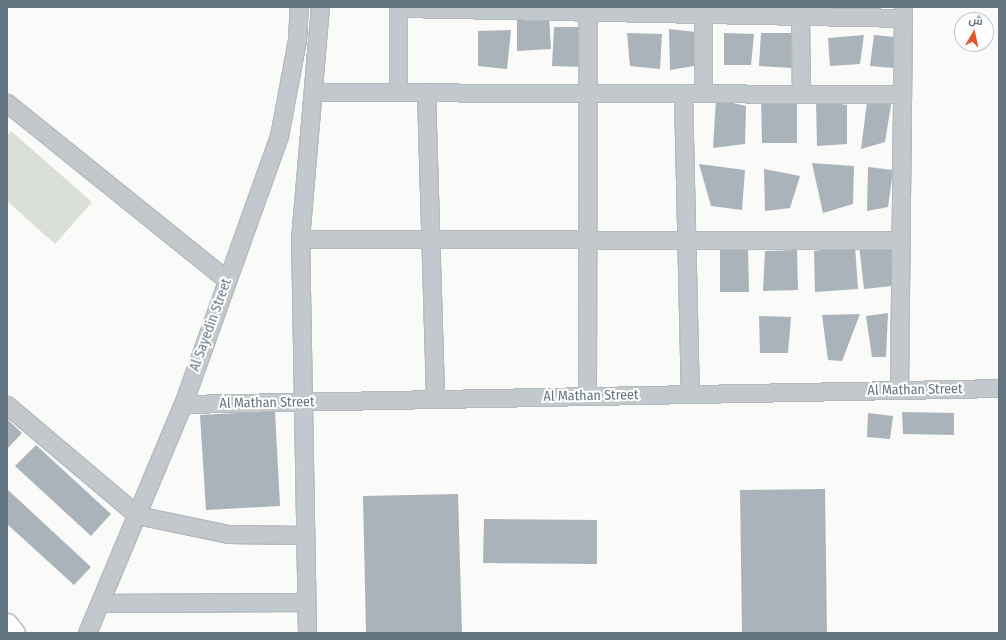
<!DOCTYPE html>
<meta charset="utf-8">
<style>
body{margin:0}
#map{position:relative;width:1006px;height:640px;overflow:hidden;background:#fafaf8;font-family:"Fira Sans Condensed",Cairo,sans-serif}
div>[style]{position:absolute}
.green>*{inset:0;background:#dadfd7}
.building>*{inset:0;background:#aab3b9}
.roads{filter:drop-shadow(1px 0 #b5babe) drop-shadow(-1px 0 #b5babe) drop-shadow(0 1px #b5babe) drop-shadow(0 -1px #b5babe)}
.minor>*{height:17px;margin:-8.5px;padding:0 8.5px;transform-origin:8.5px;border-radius:8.5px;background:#c3c8cc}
.major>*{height:21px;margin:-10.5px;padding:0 10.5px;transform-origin:10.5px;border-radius:10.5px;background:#fff}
span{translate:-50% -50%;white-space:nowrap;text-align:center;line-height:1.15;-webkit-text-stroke:4px #fff;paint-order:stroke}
.street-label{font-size:14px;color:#657683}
.frame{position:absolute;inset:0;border:8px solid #657683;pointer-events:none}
.north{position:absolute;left:954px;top:12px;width:40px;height:40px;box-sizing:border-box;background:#fff;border:1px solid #c1c8cd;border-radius:50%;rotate:9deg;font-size:11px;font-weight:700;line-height:16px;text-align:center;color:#657683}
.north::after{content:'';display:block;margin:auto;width:14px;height:18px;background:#e4572e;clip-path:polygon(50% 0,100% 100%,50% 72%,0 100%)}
</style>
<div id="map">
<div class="green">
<div style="clip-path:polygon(11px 131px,92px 202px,55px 244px,7px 201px,7px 136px)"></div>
</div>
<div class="building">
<div style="clip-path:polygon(517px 16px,549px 16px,551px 49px,517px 51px)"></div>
<div style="clip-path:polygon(554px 27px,583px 27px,582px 67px,552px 66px)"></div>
<div style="clip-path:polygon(669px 29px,696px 32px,700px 65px,670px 70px)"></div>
<div style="clip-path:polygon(511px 30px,507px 69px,478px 66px,478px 31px)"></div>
<div style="clip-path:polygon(627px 33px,662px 34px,660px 69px,630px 66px)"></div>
<div style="clip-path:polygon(724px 33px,754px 34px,751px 65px,724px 65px)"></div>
<div style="clip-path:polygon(761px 33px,792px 33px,792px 68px,759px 66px)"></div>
<div style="clip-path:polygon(864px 35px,860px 64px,830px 66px,828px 38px)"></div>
<div style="clip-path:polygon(874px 35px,895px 37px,894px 68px,870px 66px)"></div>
<div style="clip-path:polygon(868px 94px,892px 99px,885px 142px,861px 149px)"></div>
<div style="clip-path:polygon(797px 98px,797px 143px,762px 143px,761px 99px)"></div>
<div style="clip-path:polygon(716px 99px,746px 106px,745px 144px,713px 148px)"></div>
<div style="clip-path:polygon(816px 100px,847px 105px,847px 144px,817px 146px)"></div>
<div style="clip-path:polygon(812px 163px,854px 166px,853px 204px,823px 213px)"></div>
<div style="clip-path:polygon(699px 164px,745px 170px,742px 210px,711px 206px)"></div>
<div style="clip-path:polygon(868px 167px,893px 170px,888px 207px,867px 211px)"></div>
<div style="clip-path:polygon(764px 169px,800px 176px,790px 208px,765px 211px)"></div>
<div style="clip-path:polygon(859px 245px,895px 245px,892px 286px,864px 289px)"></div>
<div style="clip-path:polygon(855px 246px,858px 289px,815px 292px,814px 251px)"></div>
<div style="clip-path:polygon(748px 247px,749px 292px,720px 292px,720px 249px)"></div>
<div style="clip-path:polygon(797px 250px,798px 290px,763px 291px,765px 251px)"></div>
<div style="clip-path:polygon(888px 313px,886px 357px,872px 357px,866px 316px)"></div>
<div style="clip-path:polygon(860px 314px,842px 361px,828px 360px,822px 315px)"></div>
<div style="clip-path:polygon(759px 316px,791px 317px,788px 353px,760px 353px)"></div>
<div style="clip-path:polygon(275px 411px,280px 506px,206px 510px,200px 415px)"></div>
<div style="clip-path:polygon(902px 412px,954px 413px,954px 435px,903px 434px)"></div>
<div style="clip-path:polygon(868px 413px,893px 416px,890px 439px,867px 437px)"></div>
<div style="clip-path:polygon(7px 419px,22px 433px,7px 449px)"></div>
<div style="clip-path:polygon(36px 445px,111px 514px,91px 536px,15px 466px)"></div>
<div style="clip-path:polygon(7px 489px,91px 567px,74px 585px,7px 524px)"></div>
<div style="clip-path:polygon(825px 489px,827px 633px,742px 633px,740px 490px)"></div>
<div style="clip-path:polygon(458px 494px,462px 633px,366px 633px,363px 496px)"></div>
<div style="clip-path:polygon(484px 519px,597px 520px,597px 564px,483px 563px)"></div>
</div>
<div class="roads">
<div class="minor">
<div style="left:398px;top:8px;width:505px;rotate:1.13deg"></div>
<div style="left:800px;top:16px;width:77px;rotate:89.3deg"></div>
<div style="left:315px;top:92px;width:587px;rotate:0.2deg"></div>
<div style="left:398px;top:92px;width:85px;rotate:-90deg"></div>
<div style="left:426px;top:92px;width:307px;rotate:88.3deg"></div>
<div style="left:683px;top:93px;width:301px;rotate:88.7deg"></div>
<div style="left:703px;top:93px;width:79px;rotate:-90deg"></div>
<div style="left:7px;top:103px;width:282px;rotate:38.8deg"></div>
<div style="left:300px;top:239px;width:601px;rotate:0.1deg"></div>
<div style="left:899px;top:390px;width:383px;rotate:-89.4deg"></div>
<div style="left:587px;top:396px;width:389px;rotate:-89.9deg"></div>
<div style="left:183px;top:404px;width:816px;rotate:-1.12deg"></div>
<div style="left:7px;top:405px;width:170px;rotate:40.2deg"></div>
<div style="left:137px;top:515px;width:93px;rotate:11.8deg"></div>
<div style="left:228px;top:534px;width:76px;rotate:0.8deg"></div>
<div style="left:101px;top:603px;width:205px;rotate:-0.3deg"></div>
<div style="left:87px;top:633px;width:248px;rotate:-67.3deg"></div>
<div style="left:183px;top:404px;width:285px;rotate:-70.3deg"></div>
<div style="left:279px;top:136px;width:98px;rotate:-79.4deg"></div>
<div style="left:297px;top:40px;width:33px;rotate:-87deg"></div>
<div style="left:307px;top:633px;width:394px;rotate:-91deg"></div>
<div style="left:300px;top:239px;width:233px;rotate:-85.1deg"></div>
</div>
<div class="major">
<div style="left:7px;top:624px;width:11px;rotate:52deg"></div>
</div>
</div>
<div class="street-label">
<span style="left:211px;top:325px;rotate:-70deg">Al Sayedin Street</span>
<span style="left:915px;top:390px;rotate:-1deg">Al Mathan Street</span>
<span style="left:591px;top:396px;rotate:-1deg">Al Mathan Street</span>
<span style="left:267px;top:403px;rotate:-1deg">Al Mathan Street</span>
</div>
<div class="frame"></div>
<div class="north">ش</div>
</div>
